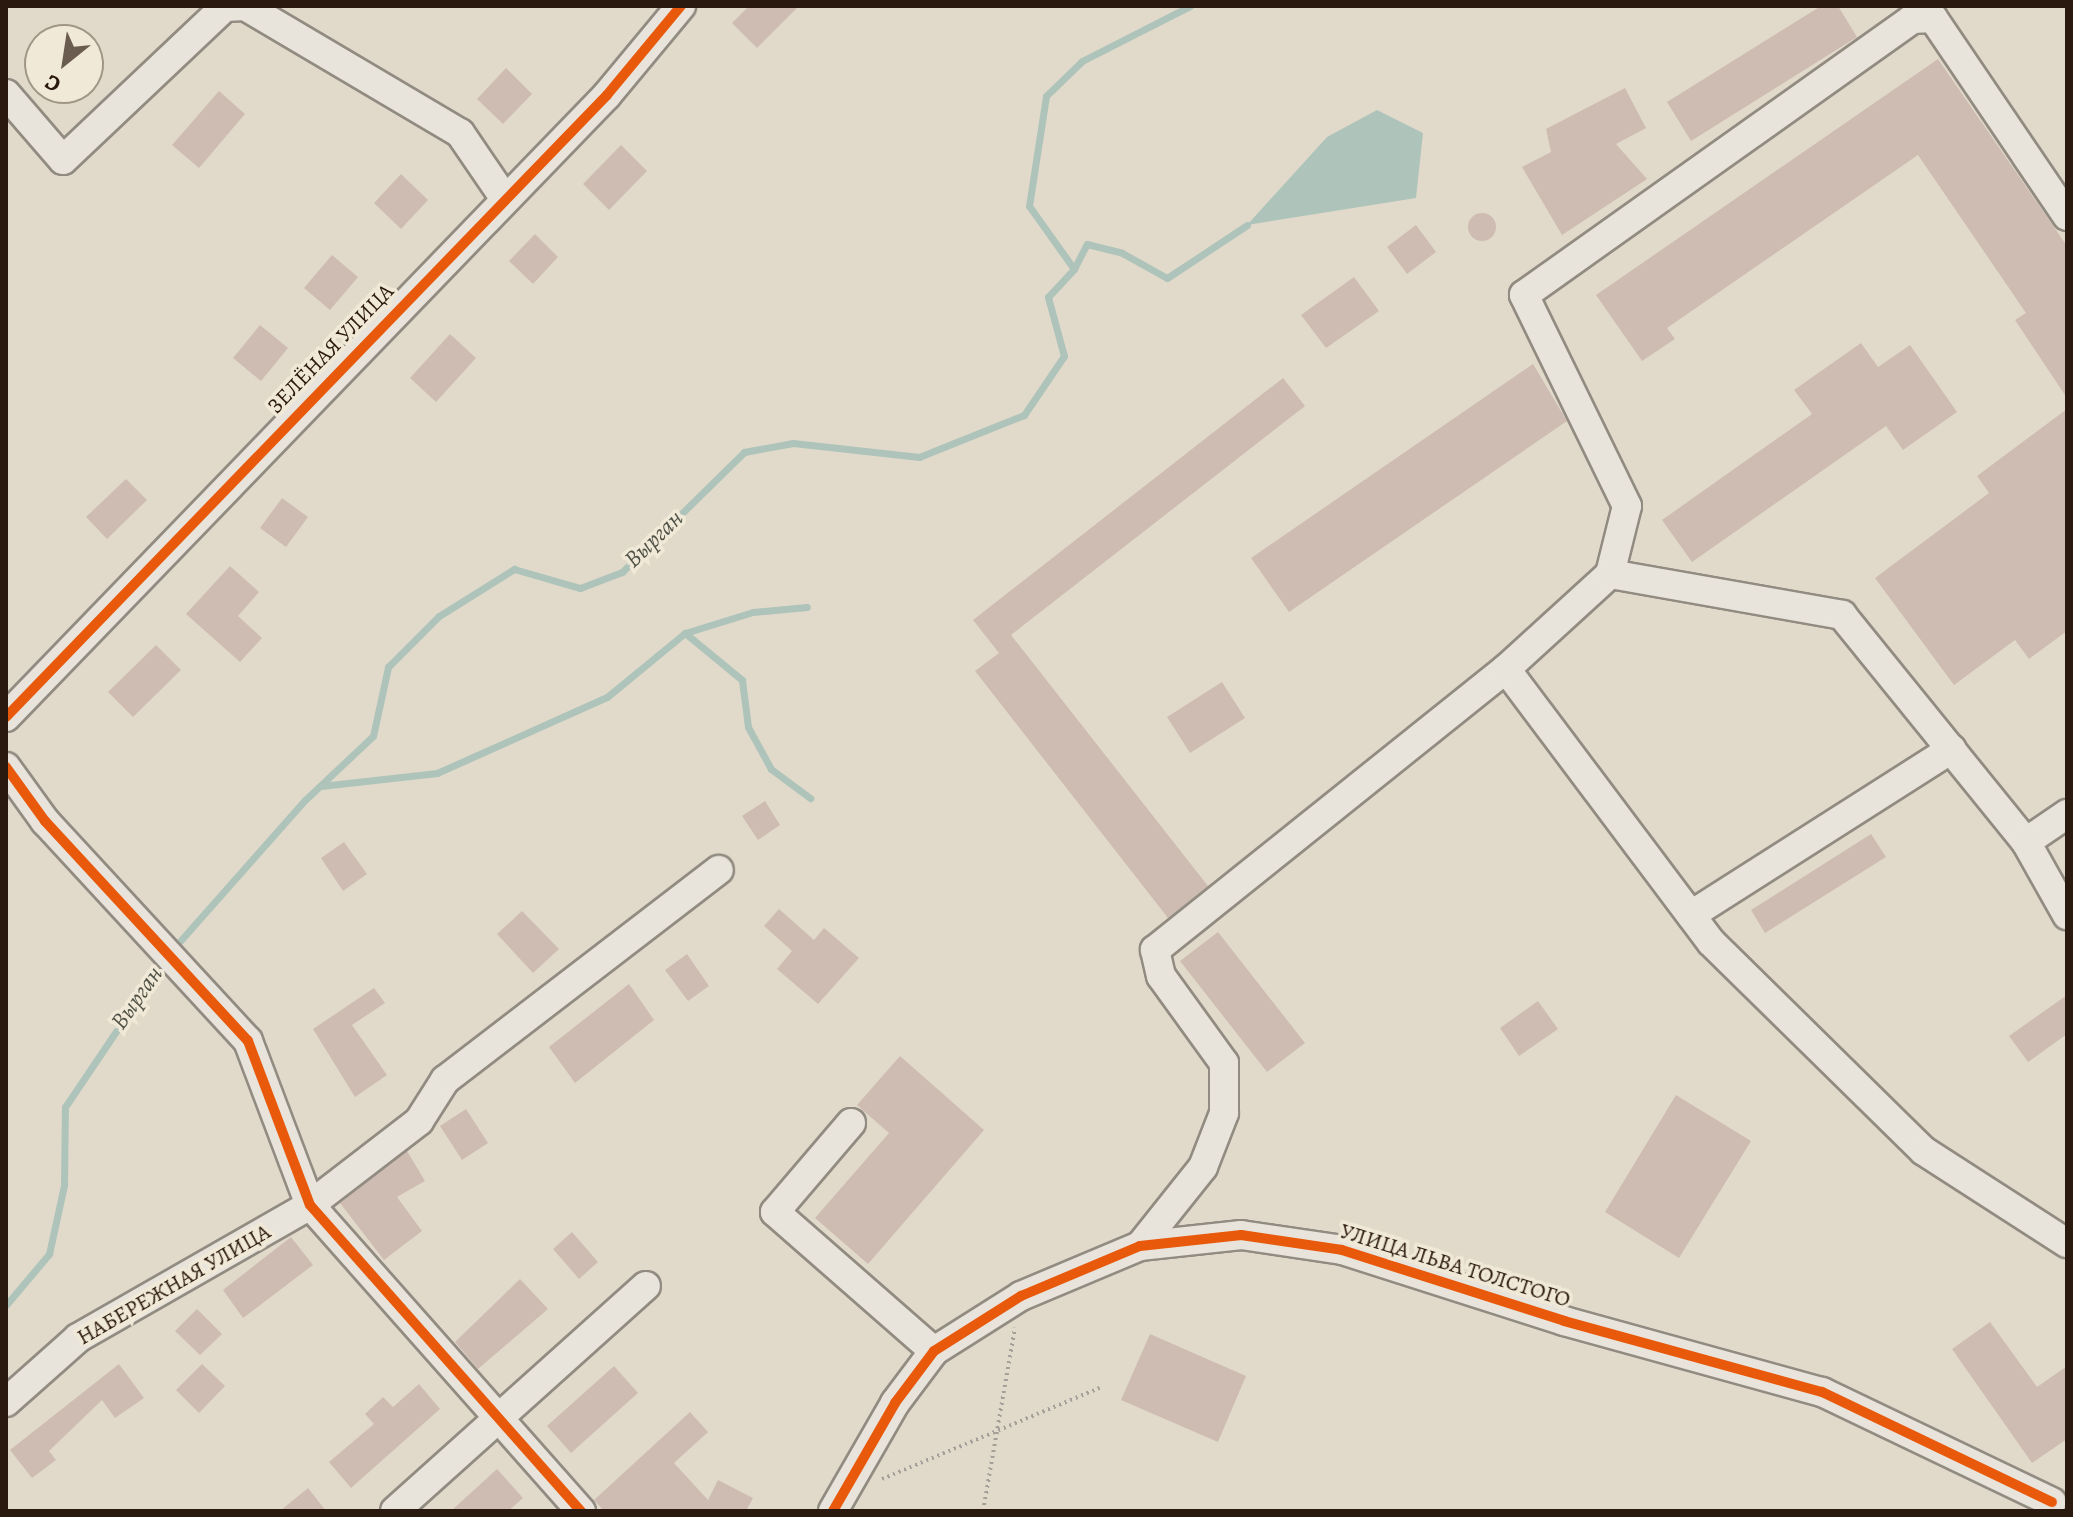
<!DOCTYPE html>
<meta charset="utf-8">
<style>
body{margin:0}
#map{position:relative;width:2073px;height:1517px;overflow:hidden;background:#e1daca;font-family:Alegreya,serif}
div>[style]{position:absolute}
.water>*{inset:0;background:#aec4bb}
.stream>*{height:7px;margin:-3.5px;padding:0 3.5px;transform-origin:3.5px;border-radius:3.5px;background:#aec4bb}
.building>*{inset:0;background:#cebcb3}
.round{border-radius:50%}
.path>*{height:4px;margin-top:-2px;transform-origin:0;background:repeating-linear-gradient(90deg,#a49f98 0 2px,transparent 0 6px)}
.roads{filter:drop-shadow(2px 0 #918b81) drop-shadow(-2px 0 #918b81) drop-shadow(0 2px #918b81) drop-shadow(0 -2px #918b81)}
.minor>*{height:28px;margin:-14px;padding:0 14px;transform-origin:14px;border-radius:14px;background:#e8e4dc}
.cycleway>*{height:10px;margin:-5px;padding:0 5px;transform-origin:5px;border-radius:5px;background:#e8590c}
span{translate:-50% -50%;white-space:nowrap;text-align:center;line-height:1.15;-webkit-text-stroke:7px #f1e9d7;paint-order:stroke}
.street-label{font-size:22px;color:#2a190e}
.water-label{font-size:24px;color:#505248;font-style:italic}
.frame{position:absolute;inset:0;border:8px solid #2a190e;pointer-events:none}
.north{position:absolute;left:24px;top:24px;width:80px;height:80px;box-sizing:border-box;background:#f1e9d7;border:2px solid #a19687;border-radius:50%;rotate:210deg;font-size:22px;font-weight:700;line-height:32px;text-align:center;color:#2a190e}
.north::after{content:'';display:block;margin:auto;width:28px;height:36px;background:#6a5d50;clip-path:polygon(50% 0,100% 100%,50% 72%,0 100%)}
</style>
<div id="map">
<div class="water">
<div style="clip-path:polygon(1377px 110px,1423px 133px,1416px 198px,1247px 225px,1327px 137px)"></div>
</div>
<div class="stream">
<div style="left:1074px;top:269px;width:28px;rotate:-63deg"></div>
<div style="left:1087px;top:244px;width:36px;rotate:14deg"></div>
<div style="left:1122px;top:253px;width:51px;rotate:29.1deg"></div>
<div style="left:1167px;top:278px;width:96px;rotate:-33.5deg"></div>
<div style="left:685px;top:633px;width:74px;rotate:39.5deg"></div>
<div style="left:742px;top:680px;width:47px;rotate:82.7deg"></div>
<div style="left:748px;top:727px;width:48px;rotate:61.3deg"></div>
<div style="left:771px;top:769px;width:49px;rotate:36.6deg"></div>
<div style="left:321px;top:786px;width:117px;rotate:-6.4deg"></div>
<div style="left:437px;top:773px;width:186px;rotate:-24.1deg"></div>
<div style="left:607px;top:697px;width:101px;rotate:-39.4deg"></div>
<div style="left:685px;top:633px;width:71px;rotate:-17.2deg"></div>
<div style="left:753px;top:612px;width:54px;rotate:-5.3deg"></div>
<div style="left:173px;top:949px;width:199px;rotate:-48.5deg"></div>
<div style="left:305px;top:800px;width:93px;rotate:-43.3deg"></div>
<div style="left:373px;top:736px;width:71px;rotate:-77.7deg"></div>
<div style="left:388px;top:667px;width:72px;rotate:-45deg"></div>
<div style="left:439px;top:616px;width:89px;rotate:-32.1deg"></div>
<div style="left:514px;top:569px;width:69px;rotate:16.1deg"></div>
<div style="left:580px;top:588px;width:45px;rotate:-20.9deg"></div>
<div style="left:622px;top:572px;width:171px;rotate:-44.5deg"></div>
<div style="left:744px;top:452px;width:50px;rotate:-10.4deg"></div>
<div style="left:793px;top:443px;width:127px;rotate:6.3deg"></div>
<div style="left:919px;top:457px;width:113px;rotate:-21.8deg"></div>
<div style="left:1024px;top:415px;width:71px;rotate:-55.9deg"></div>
<div style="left:1064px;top:356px;width:61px;rotate:-105.2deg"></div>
<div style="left:1048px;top:297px;width:38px;rotate:-47deg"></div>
<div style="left:1074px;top:269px;width:77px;rotate:-125.5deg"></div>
<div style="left:1029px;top:206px;width:111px;rotate:-81.2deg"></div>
<div style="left:1046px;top:96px;width:50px;rotate:-44.2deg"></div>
<div style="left:1082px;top:61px;width:121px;rotate:-27deg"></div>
<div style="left:6px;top:1305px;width:67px;rotate:-49.9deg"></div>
<div style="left:49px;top:1254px;width:71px;rotate:-77.7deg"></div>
<div style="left:64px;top:1185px;width:78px;rotate:-89.3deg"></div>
<div style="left:65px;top:1107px;width:179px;rotate:-56deg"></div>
</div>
<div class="building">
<div style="clip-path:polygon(749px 6px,799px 6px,757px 48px,732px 23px)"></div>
<div style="clip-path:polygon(1821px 6px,1838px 6px,1857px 37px,1691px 141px,1667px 102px)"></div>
<div style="clip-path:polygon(1938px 59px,2067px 246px,2067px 398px,2015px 320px,2026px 313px,1918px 155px,1667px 328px,1675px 339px,1642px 361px,1596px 295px)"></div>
<div style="clip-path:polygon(506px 68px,532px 94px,503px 124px,477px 99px)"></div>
<div style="clip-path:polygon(1625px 88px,1646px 128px,1616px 144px,1647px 179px,1562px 235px,1522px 167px,1551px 152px,1546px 129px)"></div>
<div style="clip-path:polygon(219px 91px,245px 114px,199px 168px,172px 145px)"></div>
<div style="clip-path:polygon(621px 145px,647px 171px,609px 210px,583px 184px)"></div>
<div style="clip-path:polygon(401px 174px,428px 200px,401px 229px,374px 203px)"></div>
<div class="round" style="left:1468px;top:213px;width:28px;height:28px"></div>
<div style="clip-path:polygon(1416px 225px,1436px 252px,1407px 274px,1387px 247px)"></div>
<div style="clip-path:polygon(535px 234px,558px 257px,533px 284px,509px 261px)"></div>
<div style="clip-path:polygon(332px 255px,358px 277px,330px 310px,304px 288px)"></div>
<div style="clip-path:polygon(1354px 277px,1379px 311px,1326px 348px,1301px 315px)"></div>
<div style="clip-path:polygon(260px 325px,288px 348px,261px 381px,233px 358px)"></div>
<div style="clip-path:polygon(450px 334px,476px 358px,436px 402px,410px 378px)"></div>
<div style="clip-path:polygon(1861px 343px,1878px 367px,1910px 345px,1957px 412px,1903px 450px,1886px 426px,1692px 562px,1662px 520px,1812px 414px,1794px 390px)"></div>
<div style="clip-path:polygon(1533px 364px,1567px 421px,1289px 612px,1251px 558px)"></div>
<div style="clip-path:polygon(1283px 378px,1305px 406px,1011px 635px,1208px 886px,1168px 918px,975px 671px,999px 653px,973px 620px)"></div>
<div style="clip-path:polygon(2067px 409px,2067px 631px,2029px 659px,2015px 640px,1954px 685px,1875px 578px,1989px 493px,1977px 476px)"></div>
<div style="clip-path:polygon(126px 479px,147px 500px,107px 539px,86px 517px)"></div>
<div style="clip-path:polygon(282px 498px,308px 517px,286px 547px,260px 528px)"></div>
<div style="clip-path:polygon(230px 566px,259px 592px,238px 616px,262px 638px,240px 662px,186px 614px)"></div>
<div style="clip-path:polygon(156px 645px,181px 670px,133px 717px,108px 692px)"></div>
<div style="clip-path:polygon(1222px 682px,1245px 718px,1190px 753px,1167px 717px)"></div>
<div style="clip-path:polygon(765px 801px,780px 825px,758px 840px,742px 816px)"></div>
<div style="clip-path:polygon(1871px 834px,1886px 857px,1765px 933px,1751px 910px)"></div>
<div style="clip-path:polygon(344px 842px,367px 874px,343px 891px,321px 858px)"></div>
<div style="clip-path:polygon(779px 909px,814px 940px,824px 928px,859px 958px,818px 1004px,777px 969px,792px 951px,764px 926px)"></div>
<div style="clip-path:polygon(522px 911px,559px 949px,533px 973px,497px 934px)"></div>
<div style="clip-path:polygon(1218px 932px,1305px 1043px,1267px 1072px,1180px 961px)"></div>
<div style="clip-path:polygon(687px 954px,709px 986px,688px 1001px,665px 970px)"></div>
<div style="clip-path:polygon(629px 984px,654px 1020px,575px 1083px,549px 1047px)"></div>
<div style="clip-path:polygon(374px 988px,385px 1003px,352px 1025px,387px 1075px,355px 1097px,313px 1029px)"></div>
<div style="clip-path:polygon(2067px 995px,2067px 1034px,2028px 1062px,2009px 1036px)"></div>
<div style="clip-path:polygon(1538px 1001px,1558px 1029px,1519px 1056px,1500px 1028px)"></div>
<div style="clip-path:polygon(900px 1056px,984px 1130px,868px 1264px,815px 1218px,889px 1133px,857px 1105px)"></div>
<div style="clip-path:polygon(1676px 1095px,1751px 1141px,1679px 1258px,1605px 1212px)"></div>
<div style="clip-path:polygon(466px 1109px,488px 1143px,462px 1160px,440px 1126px)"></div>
<div style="clip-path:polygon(407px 1151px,425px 1181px,397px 1197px,422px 1231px,384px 1260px,340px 1203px)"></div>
<div style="clip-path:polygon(572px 1232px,598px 1262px,579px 1279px,553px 1249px)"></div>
<div style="clip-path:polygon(291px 1237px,313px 1265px,243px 1318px,223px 1290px)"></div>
<div style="clip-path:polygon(520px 1279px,548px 1309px,478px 1369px,455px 1342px)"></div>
<div style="clip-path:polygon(197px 1309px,222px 1334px,200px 1355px,175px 1331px)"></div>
<div style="clip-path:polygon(1990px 1322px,2037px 1387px,2067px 1366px,2067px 1439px,2032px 1463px,1952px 1349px)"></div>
<div style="clip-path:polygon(1150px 1334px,1246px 1376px,1218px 1442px,1121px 1400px)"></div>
<div style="clip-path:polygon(119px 1364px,144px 1398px,115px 1418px,102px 1400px,49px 1451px,56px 1460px,32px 1478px,10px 1450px)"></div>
<div style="clip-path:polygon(202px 1364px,225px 1386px,199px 1413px,176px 1390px)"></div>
<div style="clip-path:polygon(614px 1366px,638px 1393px,571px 1453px,547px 1426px)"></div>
<div style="clip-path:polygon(419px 1384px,440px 1409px,351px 1488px,329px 1462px,374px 1424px,365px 1414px,383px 1397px,393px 1407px)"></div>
<div style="clip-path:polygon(690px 1412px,708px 1432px,674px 1463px,708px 1500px,718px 1480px,753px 1498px,746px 1511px,604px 1511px,594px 1500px)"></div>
<div style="clip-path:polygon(497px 1469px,523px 1498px,508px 1511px,451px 1511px)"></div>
<div style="clip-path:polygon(308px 1488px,326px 1511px,280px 1511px)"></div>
</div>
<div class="path">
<div style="left:882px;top:1479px;width:236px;rotate:-22.7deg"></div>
<div style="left:983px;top:1511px;width:186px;rotate:-80.1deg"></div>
</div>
<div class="roads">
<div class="minor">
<div style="left:6px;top:94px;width:87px;rotate:49.2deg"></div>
<div style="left:63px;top:160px;width:223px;rotate:-43.4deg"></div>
<div style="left:225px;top:7px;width:20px;rotate:-3deg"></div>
<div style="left:245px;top:6px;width:250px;rotate:30.6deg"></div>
<div style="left:460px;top:133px;width:80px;rotate:55.7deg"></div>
<div style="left:1610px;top:574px;width:70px;rotate:-76deg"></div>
<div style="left:1627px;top:506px;width:235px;rotate:-116deg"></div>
<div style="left:1524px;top:295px;width:476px;rotate:-35.4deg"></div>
<div style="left:1912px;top:19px;width:21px;rotate:-3deg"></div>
<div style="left:1933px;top:18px;width:239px;rotate:55.9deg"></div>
<div style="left:1506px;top:669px;width:341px;rotate:53.1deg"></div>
<div style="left:1711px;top:942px;width:298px;rotate:44.5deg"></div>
<div style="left:1924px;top:1151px;width:170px;rotate:32.8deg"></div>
<div style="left:6px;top:717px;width:865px;rotate:-45.98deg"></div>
<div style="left:607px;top:95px;width:116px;rotate:-50.3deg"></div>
<div style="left:6px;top:767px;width:67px;rotate:54.2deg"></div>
<div style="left:45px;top:821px;width:299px;rotate:47.3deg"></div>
<div style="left:248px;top:1041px;width:175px;rotate:69.3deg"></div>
<div style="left:310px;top:1205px;width:409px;rotate:48.5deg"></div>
<div style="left:2026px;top:842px;width:50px;rotate:-34.3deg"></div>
<div style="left:1691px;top:915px;width:309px;rotate:-32.5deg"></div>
<div style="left:851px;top:1123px;width:117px;rotate:130.5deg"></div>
<div style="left:775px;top:1212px;width:211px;rotate:41.2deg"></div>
<div style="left:1140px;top:1246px;width:101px;rotate:-51.4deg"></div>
<div style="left:1203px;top:1167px;width:58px;rotate:-68.7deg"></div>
<div style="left:1224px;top:1113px;width:50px;rotate:-90deg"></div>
<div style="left:1224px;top:1063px;width:107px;rotate:-125.9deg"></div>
<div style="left:1161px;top:976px;width:27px;rotate:-103deg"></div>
<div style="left:1155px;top:950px;width:450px;rotate:-38.7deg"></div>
<div style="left:1506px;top:669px;width:141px;rotate:-42.4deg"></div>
<div style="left:1610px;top:574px;width:236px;rotate:10deg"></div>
<div style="left:1842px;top:615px;width:292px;rotate:51deg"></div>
<div style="left:2026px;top:842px;width:84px;rotate:60.7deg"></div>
<div style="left:6px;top:1402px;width:96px;rotate:-41.6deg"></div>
<div style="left:78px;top:1338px;width:267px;rotate:-29.8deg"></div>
<div style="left:310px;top:1205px;width:138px;rotate:-37.6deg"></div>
<div style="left:419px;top:1121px;width:49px;rotate:-57.6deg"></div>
<div style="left:445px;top:1080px;width:345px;rotate:-37.5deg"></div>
<div style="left:395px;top:1511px;width:337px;rotate:-41.9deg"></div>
<div style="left:833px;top:1511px;width:125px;rotate:-60.1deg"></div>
<div style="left:895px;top:1403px;width:65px;rotate:-53.1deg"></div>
<div style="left:934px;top:1351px;width:103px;rotate:-32.3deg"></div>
<div style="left:1021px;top:1296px;width:129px;rotate:-22.8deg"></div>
<div style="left:1140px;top:1246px;width:102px;rotate:-6.2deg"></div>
<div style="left:1241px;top:1235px;width:102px;rotate:8.4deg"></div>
<div style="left:1342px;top:1250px;width:233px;rotate:17.7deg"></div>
<div style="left:1564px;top:1321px;width:268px;rotate:15.4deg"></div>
<div style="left:1822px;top:1392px;width:255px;rotate:25.6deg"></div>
</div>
</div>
<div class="cycleway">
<div style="left:6px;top:717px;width:865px;rotate:-45.98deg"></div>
<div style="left:607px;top:95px;width:116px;rotate:-50.3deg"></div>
<div style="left:6px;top:767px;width:67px;rotate:54.2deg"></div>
<div style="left:45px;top:821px;width:299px;rotate:47.3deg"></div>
<div style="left:248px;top:1041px;width:175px;rotate:69.3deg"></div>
<div style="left:310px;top:1205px;width:409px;rotate:48.5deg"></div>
<div style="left:833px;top:1511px;width:125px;rotate:-60.1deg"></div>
<div style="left:895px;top:1403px;width:65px;rotate:-53.1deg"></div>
<div style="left:934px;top:1351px;width:103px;rotate:-32.3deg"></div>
<div style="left:1021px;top:1296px;width:129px;rotate:-22.8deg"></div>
<div style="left:1140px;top:1246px;width:102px;rotate:-6.2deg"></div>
<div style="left:1241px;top:1235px;width:102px;rotate:8.4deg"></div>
<div style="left:1342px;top:1250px;width:233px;rotate:17.7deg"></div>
<div style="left:1564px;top:1321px;width:268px;rotate:15.4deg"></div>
<div style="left:1822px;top:1392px;width:255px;rotate:25.6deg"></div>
</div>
<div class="street-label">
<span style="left:331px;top:349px;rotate:-46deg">ЗЕЛЁНАЯ УЛИЦА</span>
<span style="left:1455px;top:1266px;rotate:17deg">УЛИЦА ЛЬВА ТОЛСТОГО</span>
<span style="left:174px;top:1285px;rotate:-30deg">НАБЕРЕЖНАЯ УЛИЦА</span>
</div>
<div class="water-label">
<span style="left:654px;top:539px;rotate:-44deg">Вырган</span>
<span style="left:137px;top:998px;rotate:-55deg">Вырган</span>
</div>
<div class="frame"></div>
<div class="north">С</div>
</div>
